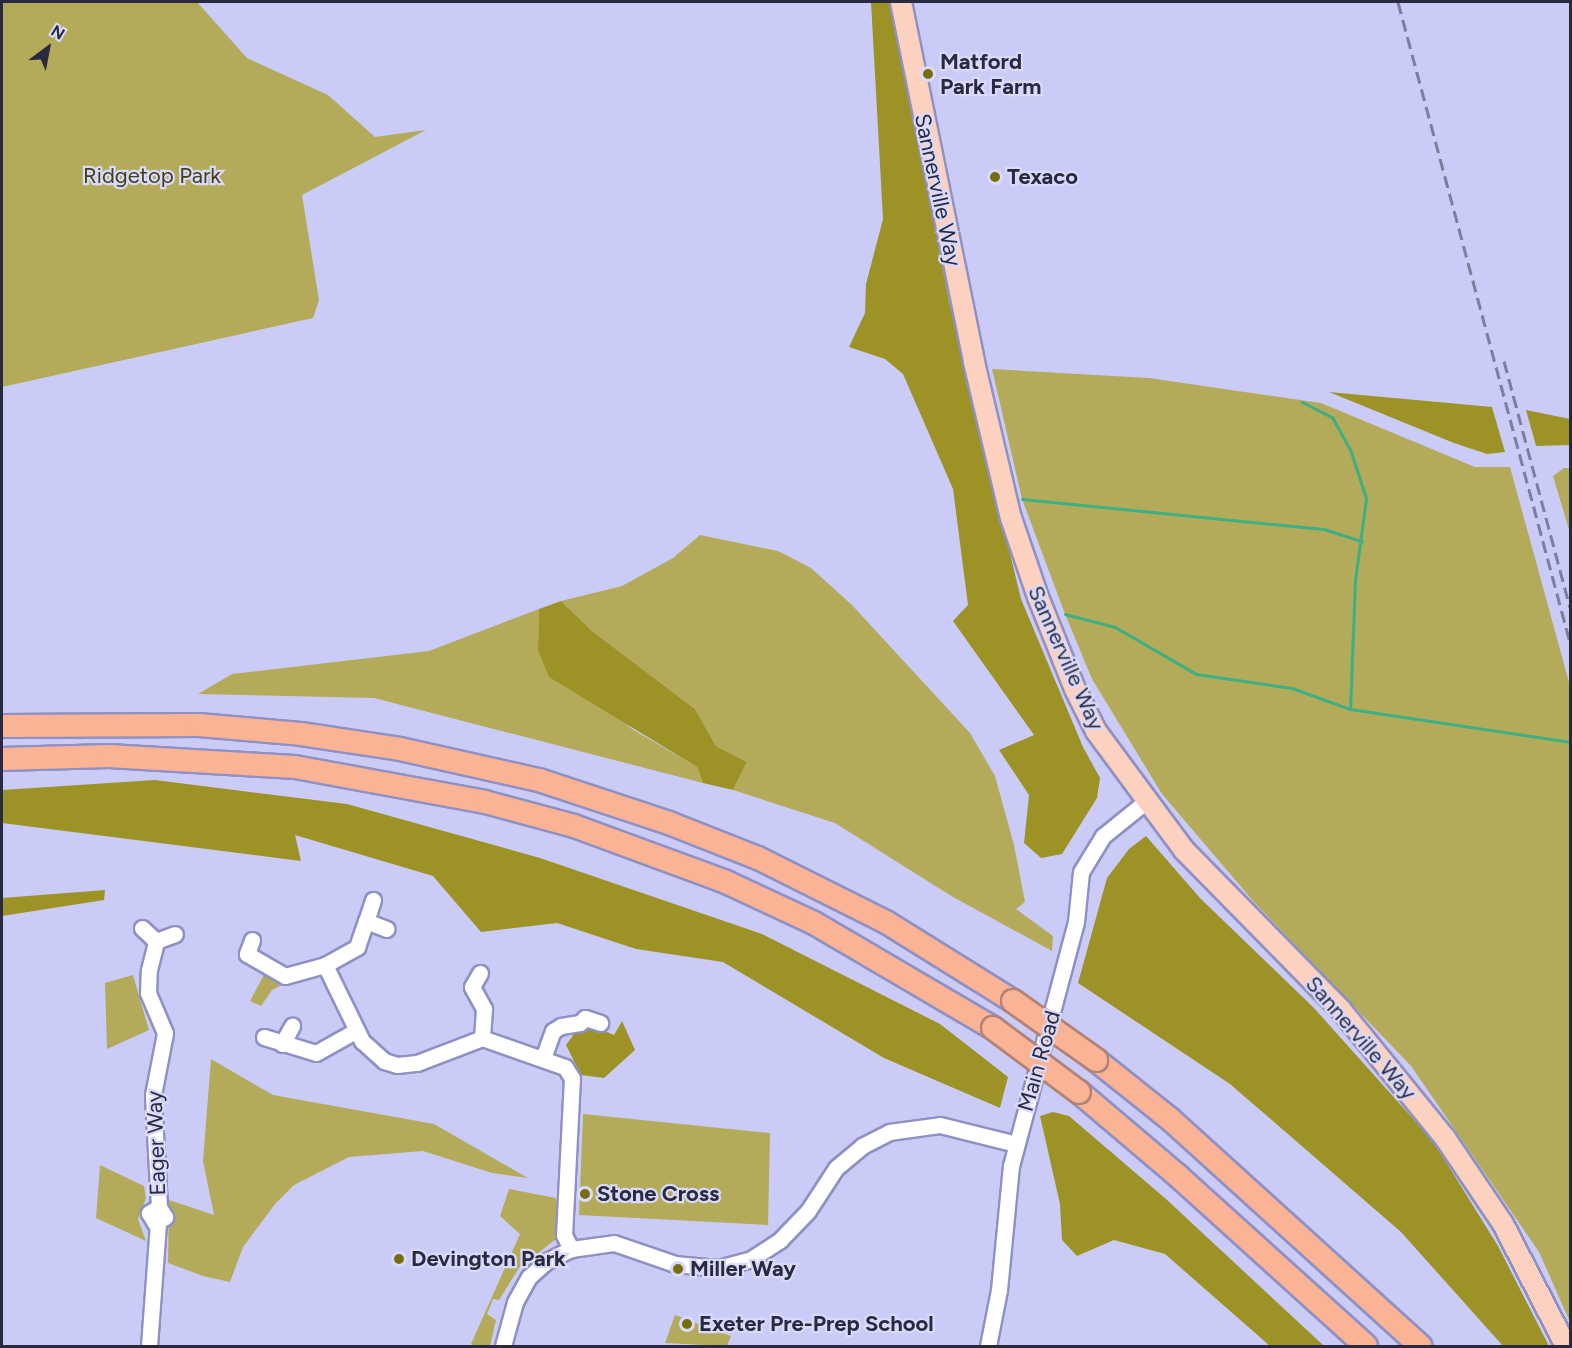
<!DOCTYPE html>
<style>
body{margin:0}
#map{position:relative;width:1572px;height:1348px;overflow:hidden;background:#caccf7;font-family:Figtree,sans-serif}
div>[style]{position:absolute}
.green>*{inset:0;background:#b3ab5a}
.forest>*{inset:0;background:#9d9226}
.stream>*{height:3px;margin:-1.5px;padding:0 1.5px;transform-origin:1.5px;border-radius:1.5px;background:#3cb083}
.roads{filter:drop-shadow(2px 0 #8f90c3) drop-shadow(-2px 0 #8f90c3) drop-shadow(0 2px #8f90c3) drop-shadow(0 -2px #8f90c3)}
.minor>*{height:15px;margin:-7.5px;padding:0 7.5px;transform-origin:7.5px;border-radius:7.5px;background:#fff}
.major>*{height:20px;margin:-10px;padding:0 10px;transform-origin:10px;border-radius:10px;background:#fcd1bf}
.highway>*{height:22px;margin:-11px;padding:0 11px;transform-origin:11px;border-radius:11px;background:#fab395}
.rail>*{height:3px;margin-top:-1.5px;transform-origin:0;background:repeating-linear-gradient(90deg,#7d7e9f 0 12px,transparent 0 18px)}
.bridges{filter:drop-shadow(2px 0 #b18377) drop-shadow(-2px 0 #b18377) drop-shadow(0 2px #b18377) drop-shadow(0 -2px #b18377)}
.highway-bridge>*{height:22px;margin:-11px;padding:0 11px;transform-origin:11px;border-radius:11px;background:#fab395}
.dots>*{width:16px;height:16px;translate:-50% -50%;box-sizing:border-box;border:3px solid #d9dafb;border-radius:50%}
span{translate:-50% -50%;white-space:nowrap;text-align:center;line-height:1.15;-webkit-text-stroke:4.5px #d9dafb;paint-order:stroke}
.poi-label{font-size:22px;color:#292a3f;font-weight:700}
.left{translate:0 -50%;text-align:left}
.park-label{font-size:22px;color:#433e13}
.street-label{font-size:22px;color:#292a3f}
.frame{position:absolute;inset:0;border:3px solid #292a3f;pointer-events:none}
.north{position:absolute;left:18px;top:18px;width:60px;height:60px;-webkit-text-stroke:4px #d9dafb;paint-order:stroke;rotate:32deg;font-size:16px;font-weight:700;line-height:24px;text-align:center;color:#292a3f}
.north::after{content:'';display:block;margin:auto;width:21px;height:27px;background:#292a3f;clip-path:polygon(50% 0,100% 100%,50% 72%,0 100%)}
</style>
<div id="map">
<div class="green">
<div style="clip-path:polygon(2px 2px,197px 2px,247px 58px,328px 95px,375px 137px,426px 130px,302px 195px,319px 300px,313px 318px,2px 387px)"></div>
<div style="clip-path:polygon(992px 369px,1149px 378px,1321px 403px,1475px 467px,1510px 467px,1570px 686px,1570px 1322px,1539px 1252px,1411px 1066px,1254px 902px,1162px 794px,1092px 679px,1065px 614px,1022px 499px)"></div>
<div style="clip-path:polygon(1564px 468px,1570px 468px,1570px 533px,1553px 476px)"></div>
<div style="clip-path:polygon(700px 535px,778px 551px,811px 568px,852px 605px,970px 733px,995px 776px,1014px 845px,1025px 902px,1016px 909px,1053px 936px,1052px 951px,953px 897px,835px 823px,733px 790px,747px 762px,716px 746px,695px 709px,592px 631px,561px 601px,622px 586px,673px 558px)"></div>
<div style="clip-path:polygon(539px 609px,538px 650px,632px 729px,697px 767px,703px 783px,374px 698px,198px 694px,232px 674px,429px 651px)"></div>
<div style="clip-path:polygon(266px 971px,280px 986px,272px 990px,261px 1006px,250px 1001px)"></div>
<div style="clip-path:polygon(133px 975px,149px 1030px,107px 1049px,105px 983px)"></div>
<div style="clip-path:polygon(211px 1059px,273px 1095px,434px 1124px,528px 1178px,492px 1173px,423px 1151px,349px 1157px,294px 1185px,275px 1204px,243px 1247px,230px 1282px,203px 1276px,168px 1263px,169px 1200px,214px 1215px,203px 1161px)"></div>
<div style="clip-path:polygon(583px 1114px,770px 1133px,768px 1225px,579px 1215px)"></div>
<div style="clip-path:polygon(100px 1165px,144px 1186px,146px 1198px,138px 1219px,146px 1241px,96px 1218px)"></div>
<div style="clip-path:polygon(509px 1189px,556px 1198px,556px 1239px,519px 1268px,499px 1300px,493px 1299px,487px 1314px,496px 1320px,490px 1346px,476px 1346px,471px 1344px,520px 1234px,500px 1216px)"></div>
<div style="clip-path:polygon(675px 1315px,731px 1336px,727px 1346px,665px 1343px)"></div>
</div>
<div class="forest">
<div style="clip-path:polygon(871px 2px,892px 2px,949px 301px,1021px 599px,1083px 747px,1100px 778px,1097px 798px,1062px 854px,1041px 858px,1024px 843px,1029px 795px,999px 750px,1034px 735px,953px 621px,968px 605px,953px 489px,903px 374px,885px 359px,849px 347px,865px 313px,866px 284px,883px 219px)"></div>
<div style="clip-path:polygon(1329px 392px,1492px 407px,1505px 452px,1487px 454px,1454px 443px)"></div>
<div style="clip-path:polygon(1526px 410px,1570px 419px,1570px 445px,1536px 446px)"></div>
<div style="clip-path:polygon(561px 601px,592px 631px,695px 709px,716px 746px,747px 762px,733px 790px,703px 783px,697px 767px,549px 677px,538px 650px,539px 609px)"></div>
<div style="clip-path:polygon(155px 780px,347px 804px,540px 858px,762px 934px,940px 1024px,1008px 1077px,1000px 1108px,884px 1058px,723px 962px,636px 949px,557px 923px,481px 932px,433px 876px,295px 835px,301px 861px,2px 823px,2px 790px)"></div>
<div style="clip-path:polygon(1146px 836px,1200px 898px,1314px 1008px,1433px 1141px,1498px 1246px,1549px 1346px,1503px 1346px,1401px 1232px,1230px 1084px,1078px 983px,1107px 878px,1129px 849px)"></div>
<div style="clip-path:polygon(105px 890px,104px 900px,2px 916px,2px 898px)"></div>
<div style="clip-path:polygon(622px 1021px,635px 1050px,604px 1078px,581px 1075px,566px 1045px,574px 1034px,591px 1025px,614px 1035px)"></div>
<div style="clip-path:polygon(1053px 1112px,1069px 1116px,1166px 1199px,1324px 1346px,1270px 1346px,1165px 1254px,1114px 1240px,1077px 1256px,1062px 1240px,1060px 1204px,1040px 1116px)"></div>
</div>
<div class="stream">
<div style="left:1302px;top:402px;width:34px;rotate:27deg"></div>
<div style="left:1332px;top:417px;width:37px;rotate:61deg"></div>
<div style="left:1350px;top:449px;width:52px;rotate:71.9deg"></div>
<div style="left:1366px;top:498px;width:83px;rotate:97.6deg"></div>
<div style="left:1355px;top:580px;width:129px;rotate:92.2deg"></div>
<div style="left:1022px;top:499px;width:303px;rotate:5.7deg"></div>
<div style="left:1324px;top:529px;width:40px;rotate:18deg"></div>
<div style="left:1065px;top:614px;width:52px;rotate:14.6deg"></div>
<div style="left:1115px;top:627px;width:94px;rotate:30.1deg"></div>
<div style="left:1196px;top:674px;width:97px;rotate:8.3deg"></div>
<div style="left:1292px;top:688px;width:62px;rotate:19.9deg"></div>
<div style="left:1350px;top:709px;width:222px;rotate:8.5deg"></div>
</div>
<div class="roads">
<div class="minor">
<div style="left:373px;top:900px;width:22px;rotate:108deg"></div>
<div style="left:366px;top:921px;width:22px;rotate:21deg"></div>
<div style="left:142px;top:928px;width:19px;rotate:43deg"></div>
<div style="left:252px;top:940px;width:15px;rotate:110deg"></div>
<div style="left:247px;top:954px;width:44px;rotate:30.1deg"></div>
<div style="left:285px;top:976px;width:41px;rotate:-15.4deg"></div>
<div style="left:325px;top:965px;width:85px;rotate:64deg"></div>
<div style="left:362px;top:1041px;width:30px;rotate:42deg"></div>
<div style="left:384px;top:1061px;width:14px;rotate:17deg"></div>
<div style="left:397px;top:1065px;width:20px;rotate:-6deg"></div>
<div style="left:417px;top:1063px;width:70px;rotate:-21deg"></div>
<div style="left:482px;top:1038px;width:88px;rotate:19.3deg"></div>
<div style="left:565px;top:1067px;width:13px;rotate:58deg"></div>
<div style="left:572px;top:1078px;width:157px;rotate:92.9deg"></div>
<div style="left:564px;top:1235px;width:16px;rotate:63deg"></div>
<div style="left:325px;top:965px;width:37px;rotate:-29deg"></div>
<div style="left:357px;top:947px;width:28px;rotate:-71deg"></div>
<div style="left:480px;top:973px;width:16px;rotate:120deg"></div>
<div style="left:472px;top:987px;width:25px;rotate:61deg"></div>
<div style="left:484px;top:1009px;width:29px;rotate:94deg"></div>
<div style="left:264px;top:1037px;width:54px;rotate:17.1deg"></div>
<div style="left:316px;top:1053px;width:45px;rotate:-29.4deg"></div>
<div style="left:282px;top:1044px;width:21px;rotate:-61deg"></div>
<div style="left:543px;top:1058px;width:29px;rotate:-70deg"></div>
<div style="left:553px;top:1031px;width:9px;rotate:-32deg"></div>
<div style="left:561px;top:1026px;width:19px;rotate:-9deg"></div>
<div style="left:580px;top:1023px;width:7px;rotate:-45deg"></div>
<div style="left:585px;top:1018px;width:16px;rotate:18deg"></div>
<div style="left:159px;top:1207px;width:12px;rotate:149deg"></div>
<div style="left:149px;top:1213px;width:12px;rotate:59deg"></div>
<div style="left:155px;top:1223px;width:12px;rotate:-31deg"></div>
<div style="left:165px;top:1217px;width:12px;rotate:-121deg"></div>
<div style="left:159px;top:1207px;width:112px;rotate:-93.1deg"></div>
<div style="left:153px;top:1095px;width:63px;rotate:-79deg"></div>
<div style="left:165px;top:1033px;width:43px;rotate:-113deg"></div>
<div style="left:148px;top:993px;width:23px;rotate:-88deg"></div>
<div style="left:149px;top:970px;width:30px;rotate:-76deg"></div>
<div style="left:156px;top:941px;width:20px;rotate:-20deg"></div>
<div style="left:149px;top:1346px;width:123px;rotate:-85.8deg"></div>
<div style="left:503px;top:1346px;width:46px;rotate:-74.7deg"></div>
<div style="left:515px;top:1302px;width:29px;rotate:-61deg"></div>
<div style="left:529px;top:1277px;width:24px;rotate:-42deg"></div>
<div style="left:547px;top:1261px;width:27px;rotate:-27deg"></div>
<div style="left:571px;top:1249px;width:43px;rotate:-7.9deg"></div>
<div style="left:614px;top:1243px;width:65px;rotate:19deg"></div>
<div style="left:675px;top:1264px;width:43px;rotate:5.3deg"></div>
<div style="left:718px;top:1268px;width:34px;rotate:-15deg"></div>
<div style="left:751px;top:1259px;width:35px;rotate:-33deg"></div>
<div style="left:780px;top:1240px;width:40px;rotate:-46deg"></div>
<div style="left:808px;top:1211px;width:51px;rotate:-56.9deg"></div>
<div style="left:836px;top:1168px;width:34px;rotate:-40deg"></div>
<div style="left:862px;top:1146px;width:30px;rotate:-27deg"></div>
<div style="left:889px;top:1132px;width:51px;rotate:-7.8deg"></div>
<div style="left:940px;top:1125px;width:78px;rotate:14deg"></div>
<div style="left:988px;top:1346px;width:57px;rotate:-78.9deg"></div>
<div style="left:999px;top:1290px;width:125px;rotate:-84.5deg"></div>
<div style="left:1011px;top:1166px;width:253px;rotate:-75.1deg"></div>
<div style="left:1076px;top:922px;width:50px;rotate:-84.3deg"></div>
<div style="left:1081px;top:872px;width:42px;rotate:-58.6deg"></div>
<div style="left:1103px;top:836px;width:54px;rotate:-39deg"></div>
</div>
<div class="major">
<div style="left:901px;top:2px;width:367px;rotate:78.5deg"></div>
<div style="left:974px;top:362px;width:160px;rotate:76.7deg"></div>
<div style="left:1011px;top:518px;width:83px;rotate:71.1deg"></div>
<div style="left:1038px;top:597px;width:99px;rotate:68.1deg"></div>
<div style="left:1075px;top:689px;width:47px;rotate:63.4deg"></div>
<div style="left:1096px;top:731px;width:148px;rotate:53.5deg"></div>
<div style="left:1184px;top:850px;width:224px;rotate:45.5deg"></div>
<div style="left:1341px;top:1010px;width:165px;rotate:50.9deg"></div>
<div style="left:1445px;top:1138px;width:104px;rotate:56deg"></div>
<div style="left:1503px;top:1224px;width:137px;rotate:62.7deg"></div>
</div>
<div class="highway">
<div style="left:2px;top:726px;width:197px;rotate:-0.3deg"></div>
<div style="left:199px;top:725px;width:102px;rotate:5deg"></div>
<div style="left:301px;top:734px;width:100px;rotate:8.6deg"></div>
<div style="left:400px;top:749px;width:142px;rotate:12.6deg"></div>
<div style="left:539px;top:780px;width:137px;rotate:18.3deg"></div>
<div style="left:669px;top:823px;width:96px;rotate:21.5deg"></div>
<div style="left:758px;top:858px;width:143px;rotate:26.6deg"></div>
<div style="left:886px;top:922px;width:150px;rotate:31.9deg"></div>
<div style="left:2px;top:759px;width:107px;rotate:-1.6deg"></div>
<div style="left:109px;top:756px;width:186px;rotate:3.4deg"></div>
<div style="left:295px;top:767px;width:193px;rotate:10.4deg"></div>
<div style="left:485px;top:802px;width:92px;rotate:15.1deg"></div>
<div style="left:574px;top:826px;width:162px;rotate:20.2deg"></div>
<div style="left:726px;top:882px;width:97px;rotate:25deg"></div>
<div style="left:814px;top:923px;width:208px;rotate:30.4deg"></div>
<div style="left:1096px;top:1060px;width:95px;rotate:38.6deg"></div>
<div style="left:1170px;top:1119px;width:338px;rotate:42.2deg"></div>
<div style="left:1079px;top:1092px;width:130px;rotate:40.3deg"></div>
<div style="left:1178px;top:1176px;width:253px;rotate:42.1deg"></div>
</div>
</div>
<div class="rail">
<div style="left:1398px;top:2px;width:663px;rotate:74.96deg"></div>
<div style="left:1504px;top:361px;width:255px;rotate:75deg"></div>
</div>
<div class="bridges">
<div class="highway-bridge">
<div style="left:1013px;top:1001px;width:102px;rotate:35.4deg"></div>
<div style="left:993px;top:1028px;width:107px;rotate:36.7deg"></div>
</div>
</div>
<div class="dots">
<div style="left:928px;top:74px;background:#776e0b"></div>
<div style="left:995px;top:177px;background:#776e0b"></div>
<div style="left:585px;top:1194px;background:#776e0b"></div>
<div style="left:399px;top:1259px;background:#776e0b"></div>
<div style="left:678px;top:1269px;background:#776e0b"></div>
<div style="left:687px;top:1324px;background:#776e0b"></div>
</div>
<div class="poi-label">
<span class="left" style="left:940px;top:74px">Matford<br>Park Farm</span>
<span class="left" style="left:1007px;top:177px">Texaco</span>
<span class="left" style="left:597px;top:1194px">Stone Cross</span>
<span class="left" style="left:411px;top:1259px">Devington Park</span>
<span class="left" style="left:690px;top:1269px">Miller Way</span>
<span class="left" style="left:699px;top:1324px">Exeter Pre-Prep School</span>
</div>
<div class="park-label">
<span style="left:152px;top:176px">Ridgetop Park</span>
</div>
<div class="street-label">
<span style="left:938px;top:190px;rotate:78deg">Sannerville Way</span>
<span style="left:1066px;top:658px;rotate:66deg">Sannerville Way</span>
<span style="left:1361px;top:1038px;rotate:49deg">Sannerville Way</span>
<span style="left:1039px;top:1061px;rotate:-74deg">Main Road</span>
<span style="left:156px;top:1143px;rotate:-92deg">Eager Way</span>
</div>
<div class="frame"></div>
<div class="north">N</div>
</div>
